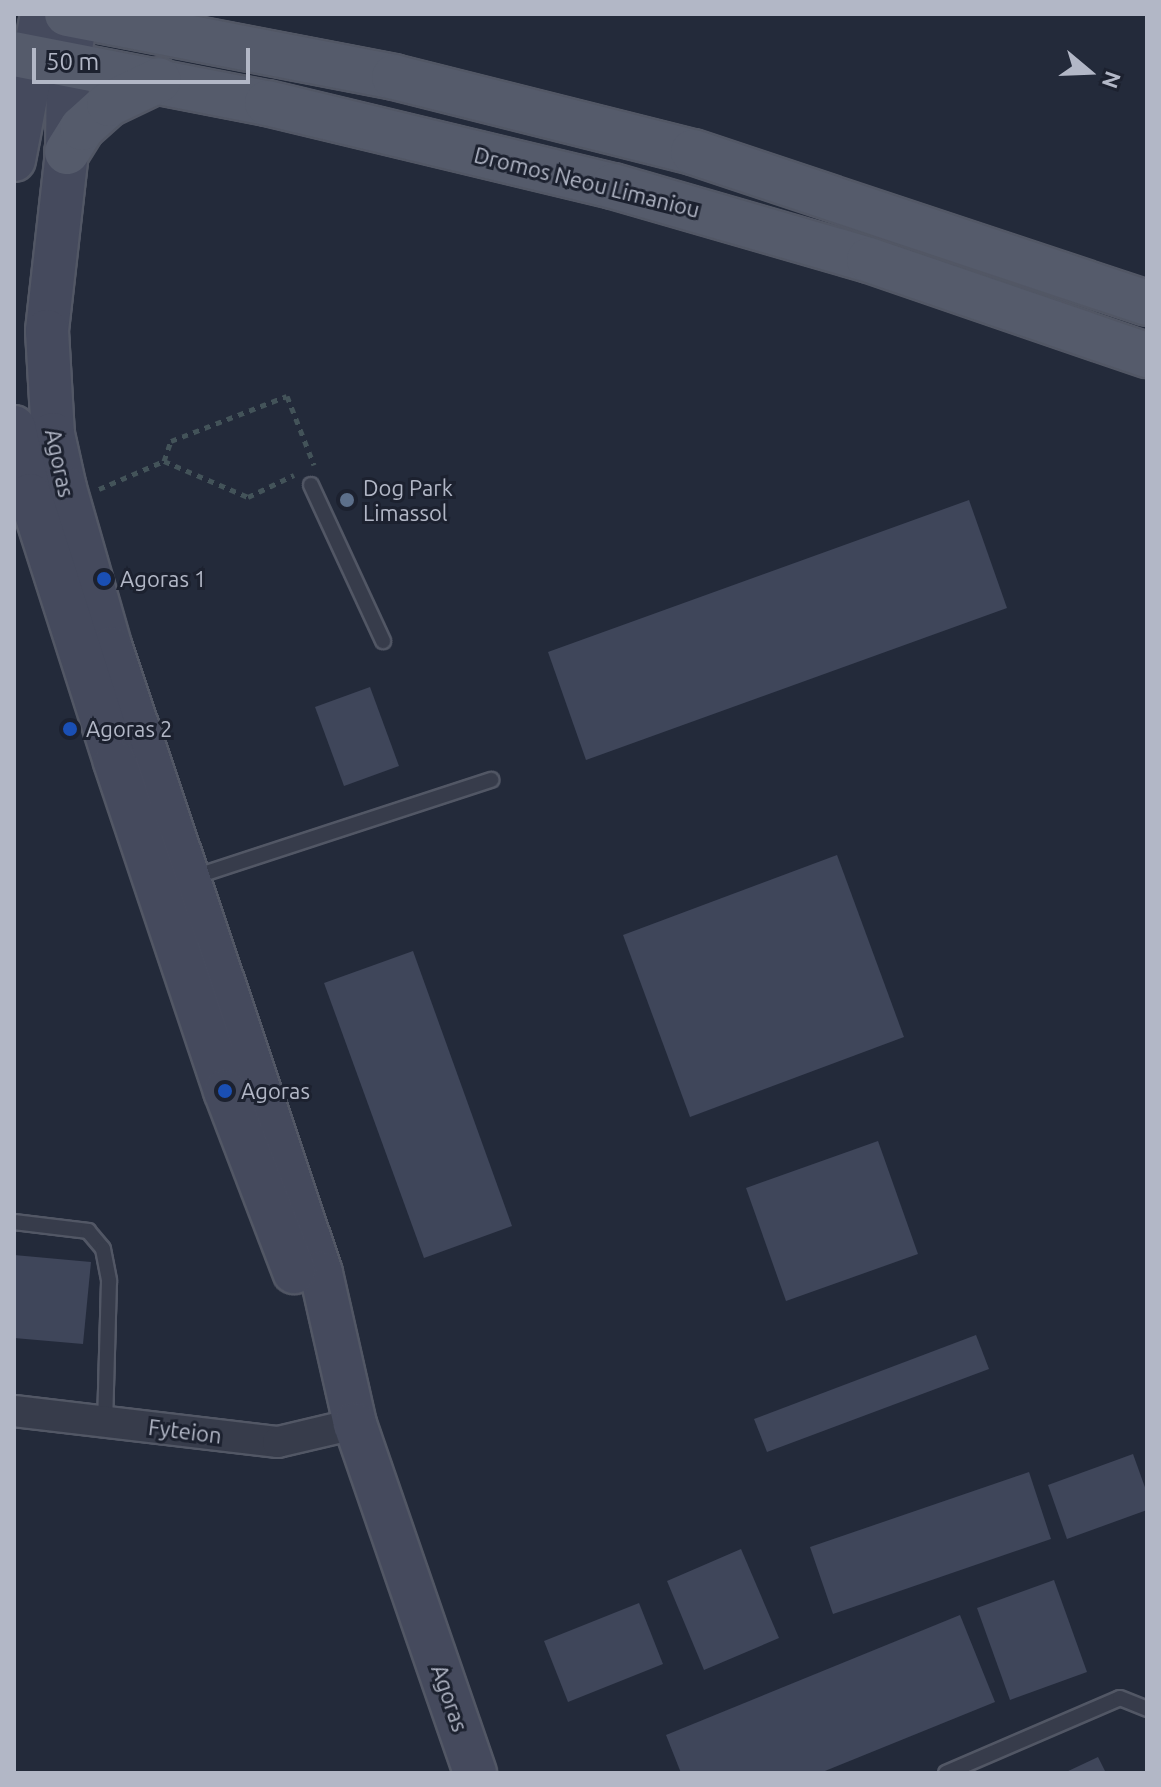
<!DOCTYPE html>
<style>
body{margin:0}
#map{position:relative;width:1161px;height:1787px;overflow:hidden;background:#232a3a;font-family:Ubuntu,sans-serif}
div>[style]{position:absolute}
.building>*{inset:0;background:#3f465a}
.path>*{height:5px;margin-top:-2.5px;transform-origin:0;background:repeating-linear-gradient(90deg,#435359 0 6px,transparent 0 12px)}
.roads{filter:drop-shadow(2px 0 #525765) drop-shadow(-2px 0 #525765) drop-shadow(0 2px #525765) drop-shadow(0 -2px #525765)}
.service>*{height:14px;margin:-7px;padding:0 7px;transform-origin:7px;border-radius:7px;background:#373c4b}
.minor>*{height:30px;margin:-15px;padding:0 15px;transform-origin:15px;border-radius:15px;background:#373c4b}
.secondary>*{height:42px;margin:-21px;padding:0 21px;transform-origin:21px;border-radius:21px;background:#454a5d}
.primary>*{height:44px;margin:-22px;padding:0 22px;transform-origin:22px;border-radius:22px;background:#555b6b}
.dots>*{width:22px;height:22px;translate:-50% -50%;box-sizing:border-box;border:4px solid #1c212f;border-radius:50%}
span{translate:-50% -50%;white-space:nowrap;text-align:center;line-height:1.15;-webkit-text-stroke:6px #1c212f;paint-order:stroke}
.street-label{font-size:22px;color:#b2b7c6}
.poi-label{font-size:22px;color:#b2b7c6}
.left{translate:0 -50%;text-align:left}
.frame{position:absolute;inset:0;border:16px solid #b2b7c6;pointer-events:none}
.north{position:absolute;left:1049px;top:32px;width:80px;height:80px;-webkit-text-stroke:6px #1c212f;paint-order:stroke;rotate:109deg;font-size:22px;font-weight:700;line-height:32px;text-align:center;color:#b2b7c6}
.north::after{content:'';display:block;margin:auto;width:28px;height:36px;background:#b2b7c6;clip-path:polygon(50% 0,100% 100%,50% 72%,0 100%)}
.scale{position:absolute;left:32px;top:48px;width:218px;height:36px;box-sizing:border-box;border:4px solid #b2b7c6;border-top:0;padding-left:10px;font-size:24px;line-height:28px;white-space:nowrap;color:#b2b7c6;-webkit-text-stroke:6px #1c212f;paint-order:stroke}
</style>
<div id="map">
<div class="building">
<div style="clip-path:polygon(969px 500px,1007px 608px,586px 760px,548px 652px)"></div>
<div style="clip-path:polygon(370px 687px,399px 766px,344px 786px,315px 707px)"></div>
<div style="clip-path:polygon(837px 855px,904px 1037px,690px 1117px,623px 935px)"></div>
<div style="clip-path:polygon(413px 951px,512px 1226px,424px 1258px,324px 983px)"></div>
<div style="clip-path:polygon(878px 1141px,918px 1254px,786px 1301px,746px 1188px)"></div>
<div style="clip-path:polygon(14px 1255px,91px 1262px,83px 1344px,14px 1338px)"></div>
<div style="clip-path:polygon(976px 1335px,989px 1369px,767px 1452px,754px 1419px)"></div>
<div style="clip-path:polygon(1133px 1454px,1147px 1493px,1147px 1510px,1067px 1539px,1048px 1485px)"></div>
<div style="clip-path:polygon(1029px 1472px,1051px 1539px,833px 1614px,810px 1547px)"></div>
<div style="clip-path:polygon(741px 1549px,779px 1638px,704px 1670px,667px 1581px)"></div>
<div style="clip-path:polygon(1054px 1580px,1087px 1672px,1010px 1700px,977px 1608px)"></div>
<div style="clip-path:polygon(639px 1603px,663px 1664px,568px 1702px,544px 1641px)"></div>
<div style="clip-path:polygon(960px 1615px,995px 1702px,820px 1773px,681px 1773px,666px 1735px)"></div>
<div style="clip-path:polygon(1098px 1757px,1106px 1773px,1064px 1773px)"></div>
</div>
<div class="path">
<div style="left:164px;top:461px;width:91px;rotate:23.2deg"></div>
<div style="left:248px;top:497px;width:51px;rotate:-25.6deg"></div>
<div style="left:99px;top:489px;width:71px;rotate:-23.3deg"></div>
<div style="left:164px;top:461px;width:21px;rotate:-71deg"></div>
<div style="left:171px;top:441px;width:124px;rotate:-21.2deg"></div>
<div style="left:287px;top:396px;width:74px;rotate:68.6deg"></div>
</div>
<div class="roads">
<div class="service">
<div style="left:311px;top:485px;width:172px;rotate:65.2deg"></div>
<div style="left:191px;top:878px;width:316px;rotate:-18.1deg"></div>
<div style="left:14px;top:1222px;width:75px;rotate:6.9deg"></div>
<div style="left:88px;top:1231px;width:23px;rotate:50deg"></div>
<div style="left:103px;top:1249px;width:33px;rotate:79deg"></div>
<div style="left:109px;top:1281px;width:141px;rotate:91.6deg"></div>
<div style="left:946px;top:1773px;width:189px;rotate:-23.3deg"></div>
<div style="left:1120px;top:1698px;width:29px;rotate:22deg"></div>
</div>
<div class="minor">
<div style="left:14px;top:1411px;width:266px;rotate:6.7deg"></div>
<div style="left:278px;top:1442px;width:79px;rotate:-13.2deg"></div>
</div>
<div class="secondary">
<div style="left:77px;top:17px;width:46px;rotate:101.3deg"></div>
<div style="left:68px;top:62px;width:90px;rotate:90.6deg"></div>
<div style="left:67px;top:152px;width:180px;rotate:96.4deg"></div>
<div style="left:47px;top:331px;width:103px;rotate:86.7deg"></div>
<div style="left:53px;top:434px;width:55px;rotate:77.5deg"></div>
<div style="left:65px;top:488px;width:166px;rotate:74deg"></div>
<div style="left:111px;top:648px;width:659px;rotate:71.43deg"></div>
<div style="left:321px;top:1273px;width:155px;rotate:77.3deg"></div>
<div style="left:355px;top:1424px;width:369px;rotate:71deg"></div>
<div style="left:14px;top:160px;width:149px;rotate:-79.1deg"></div>
<div style="left:14px;top:427px;width:70px;rotate:76.8deg"></div>
<div style="left:30px;top:495px;width:280px;rotate:72.3deg"></div>
<div style="left:115px;top:762px;width:347px;rotate:71.5deg"></div>
<div style="left:225px;top:1091px;width:194px;rotate:69.1deg"></div>
</div>
<div class="primary">
<div style="left:67px;top:14px;width:333px;rotate:10.9deg"></div>
<div style="left:394px;top:77px;width:308px;rotate:14.1deg"></div>
<div style="left:693px;top:152px;width:478px;rotate:18.4deg"></div>
<div style="left:14px;top:54px;width:258px;rotate:11deg"></div>
<div style="left:267px;top:103px;width:356px;rotate:13.5deg"></div>
<div style="left:613px;top:186px;width:266px;rotate:16.1deg"></div>
<div style="left:869px;top:260px;width:294px;rotate:18.9deg"></div>
<div style="left:67px;top:152px;width:28px;rotate:-58deg"></div>
<div style="left:82px;top:128px;width:36px;rotate:-42deg"></div>
<div style="left:109px;top:104px;width:55px;rotate:-25.6deg"></div>
</div>
</div>
<div class="dots">
<div style="left:347px;top:500px;background:#5c6f8a"></div>
<div style="left:104px;top:579px;background:#1a4fb4"></div>
<div style="left:70px;top:729px;background:#1a4fb4"></div>
<div style="left:225px;top:1091px;background:#1a4fb4"></div>
</div>
<div class="street-label">
<span style="left:587px;top:182px;rotate:14deg">Dromos Neou Limaniou</span>
<span style="left:60px;top:463px;rotate:78deg">Agoras</span>
<span style="left:185px;top:1431px;rotate:7deg">Fyteion</span>
<span style="left:450px;top:1698px;rotate:71deg">Agoras</span>
</div>
<div class="poi-label">
<span class="left" style="left:363px;top:500px">Dog Park<br>Limassol</span>
<span class="left" style="left:120px;top:579px">Agoras 1</span>
<span class="left" style="left:86px;top:729px">Agoras 2</span>
<span class="left" style="left:241px;top:1091px">Agoras</span>
</div>
<div class="frame"></div>
<div class="north">N</div>
<div class="scale">50 m</div>
</div>
